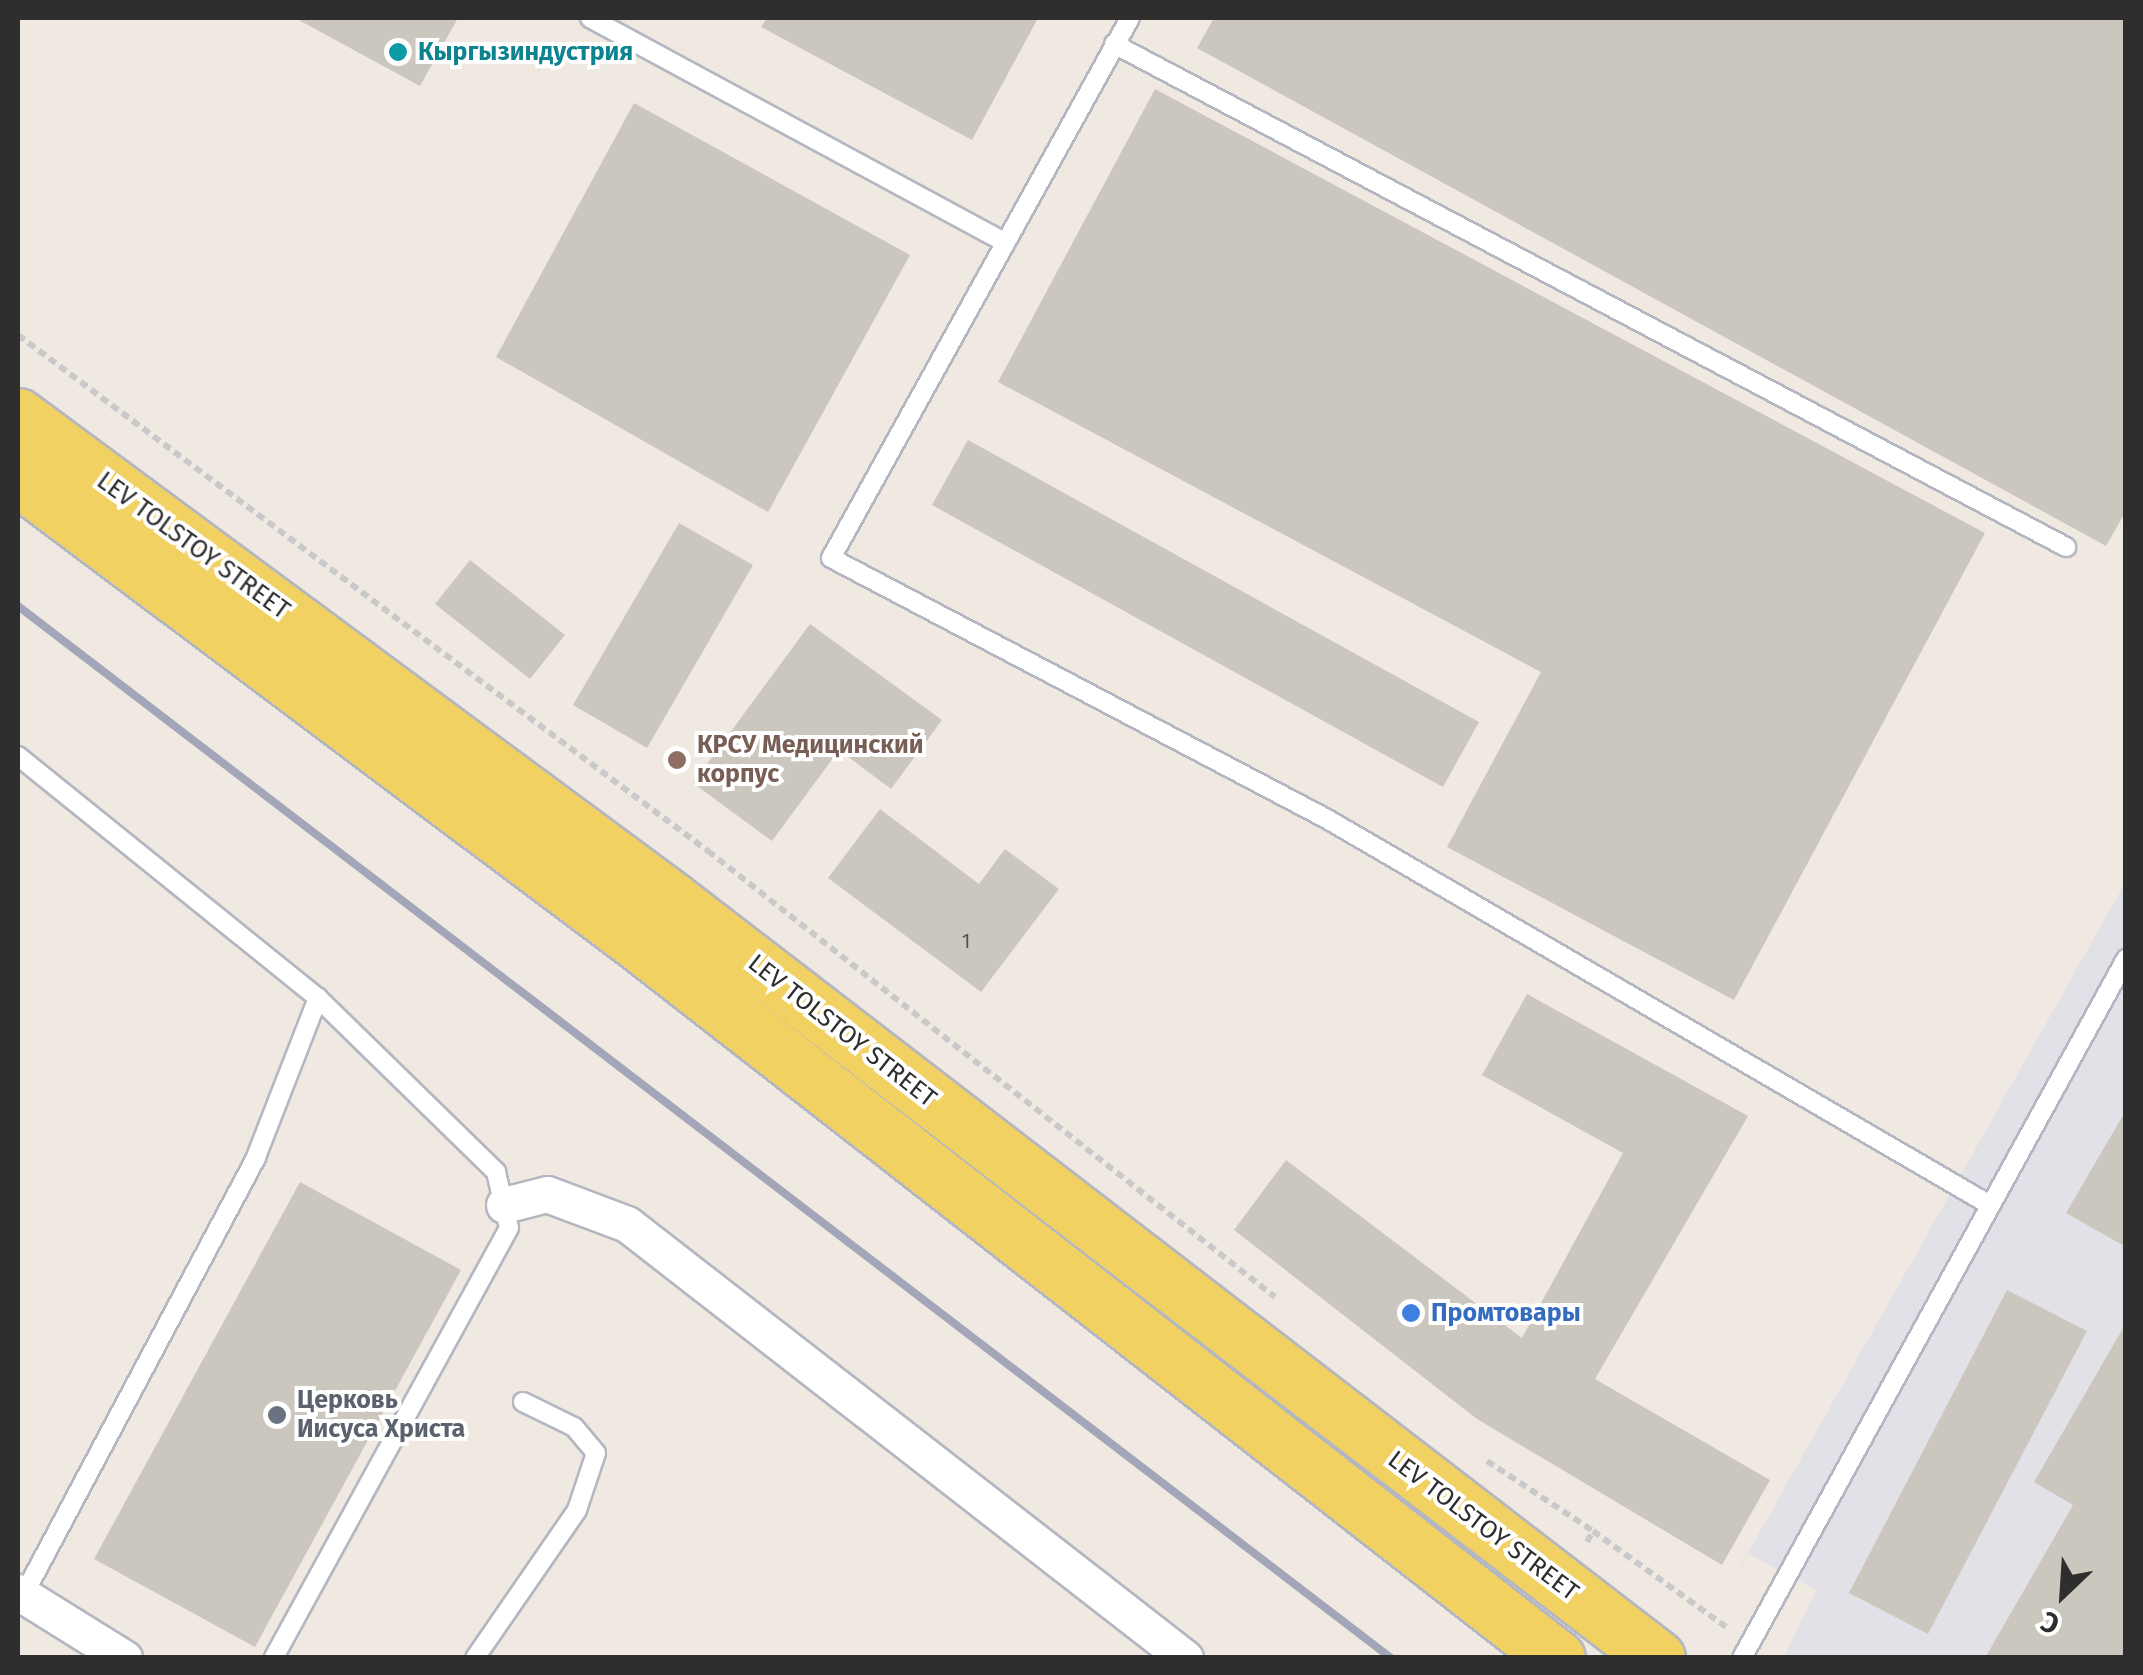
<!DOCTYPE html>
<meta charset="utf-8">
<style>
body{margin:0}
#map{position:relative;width:2143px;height:1675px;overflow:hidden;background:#efe9e1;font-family:"Fira Sans",sans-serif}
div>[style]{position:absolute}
.industrial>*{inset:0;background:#e3e1e8}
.building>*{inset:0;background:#cbc7bf}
.path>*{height:6px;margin-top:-3px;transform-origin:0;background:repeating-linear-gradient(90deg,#c9c9c9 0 8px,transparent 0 13px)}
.roads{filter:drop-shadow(2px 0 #b4b7c1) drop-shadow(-2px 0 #b4b7c1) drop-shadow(0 2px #b4b7c1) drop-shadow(0 -2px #b4b7c1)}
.lane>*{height:18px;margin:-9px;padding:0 9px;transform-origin:9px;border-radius:9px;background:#fff}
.street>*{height:35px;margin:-17.5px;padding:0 17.5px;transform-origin:17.5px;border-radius:17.5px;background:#fff}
.primary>*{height:55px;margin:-27.5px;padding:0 27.5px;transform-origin:27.5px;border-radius:27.5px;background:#f2d163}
.rail>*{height:8px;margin:-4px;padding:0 4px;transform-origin:4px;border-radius:4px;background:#a3a6b8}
.dots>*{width:28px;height:28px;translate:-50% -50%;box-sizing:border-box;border:5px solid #fff;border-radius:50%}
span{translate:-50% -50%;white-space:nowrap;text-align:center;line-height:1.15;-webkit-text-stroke:8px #fff;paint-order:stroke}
.number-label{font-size:20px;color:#555452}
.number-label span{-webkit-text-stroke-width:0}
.culture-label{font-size:25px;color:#0d838f;font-weight:700}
.left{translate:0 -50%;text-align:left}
.street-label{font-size:25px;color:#2e2e2e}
.education-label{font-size:25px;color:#785e54;font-weight:700}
.shop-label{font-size:25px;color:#366cbe;font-weight:700}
.worship-label{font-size:25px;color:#5b616d;font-weight:700}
.frame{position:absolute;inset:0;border:20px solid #2e2e2e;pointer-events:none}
.north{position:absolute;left:2013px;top:1545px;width:100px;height:100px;-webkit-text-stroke:8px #fff;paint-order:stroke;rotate:205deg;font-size:28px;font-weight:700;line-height:40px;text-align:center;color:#2e2e2e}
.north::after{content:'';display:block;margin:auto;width:35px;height:45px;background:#2e2e2e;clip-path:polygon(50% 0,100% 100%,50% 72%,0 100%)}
</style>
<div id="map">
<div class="industrial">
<div style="clip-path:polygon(2125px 883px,2125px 1657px,1784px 1657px,1816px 1590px,1749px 1554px,1731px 1583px)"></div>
</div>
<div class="building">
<div style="clip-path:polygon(295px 18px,458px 18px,420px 86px)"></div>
<div style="clip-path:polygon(767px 18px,1038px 18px,972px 140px,761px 27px)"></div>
<div style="clip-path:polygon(1214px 18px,2126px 18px,2126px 511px,2106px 546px,1197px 48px)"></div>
<div style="clip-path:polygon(1155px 89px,1985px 533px,1734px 1000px,1447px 847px,1541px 672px,998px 382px)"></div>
<div style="clip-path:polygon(634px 103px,910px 255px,768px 512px,496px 357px)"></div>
<div style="clip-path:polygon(968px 440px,1479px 722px,1443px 787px,932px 505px)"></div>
<div style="clip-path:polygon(679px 523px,753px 565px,647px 748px,573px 705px)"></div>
<div style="clip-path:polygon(470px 560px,565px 635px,530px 679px,435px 604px)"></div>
<div style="clip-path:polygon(810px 624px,942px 720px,891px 789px,839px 750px,772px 841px,693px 783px)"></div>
<div style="clip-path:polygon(880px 809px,979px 884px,1005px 849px,1059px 889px,981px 992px,828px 878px)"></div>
<div style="clip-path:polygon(1527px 994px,1748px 1116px,1595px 1379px,1770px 1480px,1722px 1565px,1477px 1419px,1234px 1230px,1286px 1160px,1522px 1338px,1623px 1153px,1482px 1075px)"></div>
<div style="clip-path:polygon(2126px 1110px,2126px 1247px,2066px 1213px)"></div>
<div style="clip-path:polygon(300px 1182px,461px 1270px,255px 1647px,94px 1559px)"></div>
<div style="clip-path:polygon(2007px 1290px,2087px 1331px,1928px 1634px,1849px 1593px)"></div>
<div style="clip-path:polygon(2126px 1323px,2126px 1658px,1985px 1658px,2073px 1505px,2034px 1482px)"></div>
</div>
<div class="path">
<div style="left:18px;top:335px;width:862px;rotate:36.79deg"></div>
<div style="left:708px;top:851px;width:721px;rotate:38.19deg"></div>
<div style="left:1487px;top:1461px;width:127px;rotate:33.4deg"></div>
<div style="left:1587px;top:1542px;width:13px;rotate:-61deg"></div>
<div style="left:1593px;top:1531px;width:164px;rotate:35.8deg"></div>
</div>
<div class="roads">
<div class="lane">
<div style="left:590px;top:18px;width:468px;rotate:28.4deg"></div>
<div style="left:1130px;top:18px;width:617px;rotate:118.97deg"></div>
<div style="left:831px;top:558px;width:560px;rotate:27.75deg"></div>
<div style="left:1327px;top:819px;width:767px;rotate:30.21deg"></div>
<div style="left:1114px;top:44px;width:1077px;rotate:27.85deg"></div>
<div style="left:18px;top:756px;width:385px;rotate:38.9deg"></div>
<div style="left:318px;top:998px;width:249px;rotate:44.3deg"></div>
<div style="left:496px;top:1172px;width:57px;rotate:76.9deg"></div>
<div style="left:509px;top:1228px;width:490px;rotate:118.7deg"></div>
<div style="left:23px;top:1596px;width:497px;rotate:-62deg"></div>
<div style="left:256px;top:1157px;width:171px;rotate:-68.7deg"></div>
<div style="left:475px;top:1658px;width:180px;rotate:-55.4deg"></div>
<div style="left:577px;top:1510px;width:60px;rotate:-71.6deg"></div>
<div style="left:596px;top:1453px;width:34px;rotate:-130deg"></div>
<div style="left:574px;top:1427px;width:57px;rotate:-153.9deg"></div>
<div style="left:1742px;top:1658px;width:798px;rotate:-61.22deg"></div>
</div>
<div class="street">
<div style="left:504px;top:1205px;width:44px;rotate:-14.3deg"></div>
<div style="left:547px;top:1194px;width:85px;rotate:20.6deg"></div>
<div style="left:627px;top:1224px;width:707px;rotate:37.87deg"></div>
<div style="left:18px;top:1592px;width:125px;rotate:31.9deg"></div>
</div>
<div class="primary">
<div style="left:18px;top:416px;width:814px;rotate:36.5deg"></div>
<div style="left:672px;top:900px;width:1243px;rotate:37.58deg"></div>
<div style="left:18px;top:478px;width:777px;rotate:36.84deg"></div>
<div style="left:640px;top:944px;width:1162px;rotate:37.91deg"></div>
</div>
</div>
<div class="rail">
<div style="left:18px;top:606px;width:1730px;rotate:37.46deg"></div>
</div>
<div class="dots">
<div style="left:398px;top:52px;background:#0f9aa8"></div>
<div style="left:677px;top:760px;background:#8d6e63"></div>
<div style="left:1411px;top:1313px;background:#3f7fe0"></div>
<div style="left:277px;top:1415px;background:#6b7280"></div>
</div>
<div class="number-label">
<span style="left:966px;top:941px">1</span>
</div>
<div class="culture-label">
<span class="left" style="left:418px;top:52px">Кыргызиндустрия</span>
</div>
<div class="street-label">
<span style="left:193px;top:546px;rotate:36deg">LEV TOLSTOY STREET</span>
<span style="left:842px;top:1031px;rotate:38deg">LEV TOLSTOY STREET</span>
<span style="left:1483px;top:1526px;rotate:37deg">LEV TOLSTOY STREET</span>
</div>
<div class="education-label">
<span class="left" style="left:697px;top:760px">КРСУ Медицинский<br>корпус</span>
</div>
<div class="shop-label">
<span class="left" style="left:1431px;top:1313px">Промтовары</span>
</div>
<div class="worship-label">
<span class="left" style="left:297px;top:1415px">Церковь<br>Иисуса Христа</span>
</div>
<div class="frame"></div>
<div class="north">С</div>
</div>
